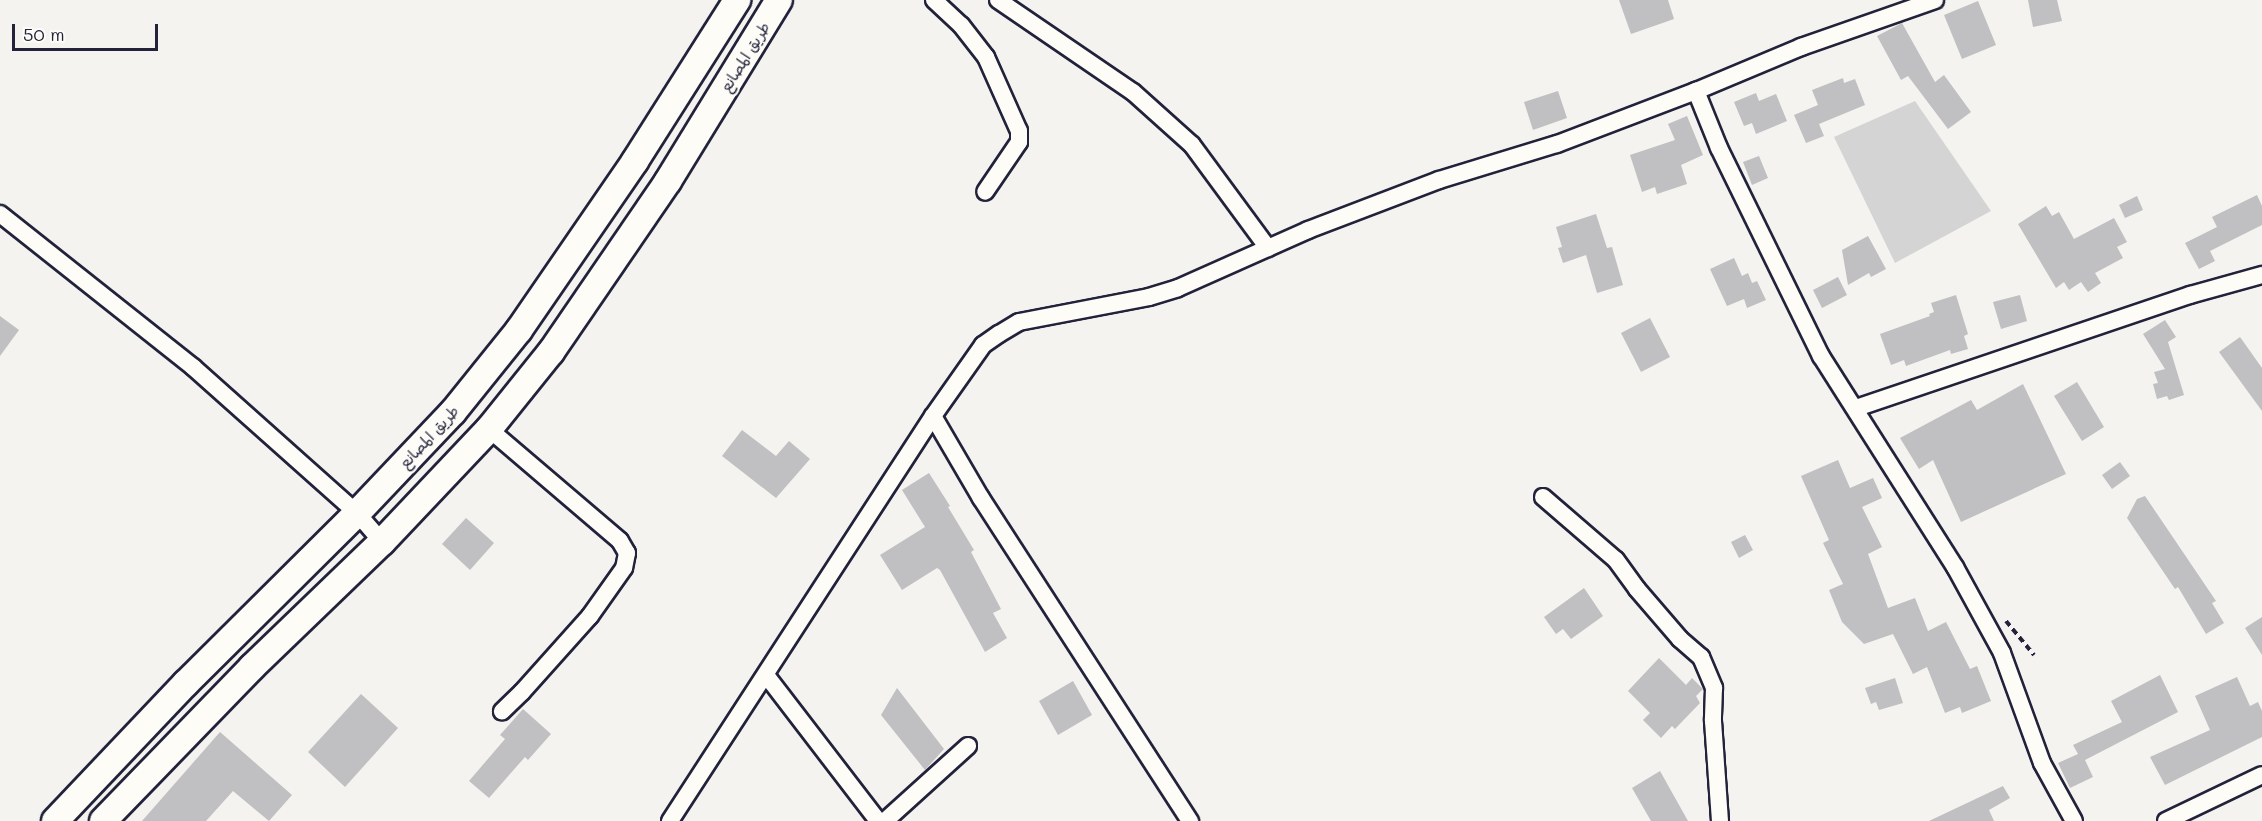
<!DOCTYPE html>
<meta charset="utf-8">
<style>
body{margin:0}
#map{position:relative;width:2262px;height:821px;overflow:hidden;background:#f4f3ef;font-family:Mali,"Playpen Sans Arabic",sans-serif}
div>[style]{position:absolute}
.green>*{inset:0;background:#d5d4d5}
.building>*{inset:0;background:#c0bfc2}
.path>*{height:4px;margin-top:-2px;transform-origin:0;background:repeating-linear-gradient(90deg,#22223b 0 6px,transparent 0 10.5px)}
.roads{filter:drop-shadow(2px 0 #22223b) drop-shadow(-2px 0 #22223b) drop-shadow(0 2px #22223b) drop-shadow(0 -2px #22223b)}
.minor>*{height:16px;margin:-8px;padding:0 8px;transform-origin:8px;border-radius:8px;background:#fdfcf7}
.primary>*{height:26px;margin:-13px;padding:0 13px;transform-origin:13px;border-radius:13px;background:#fdfcf7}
span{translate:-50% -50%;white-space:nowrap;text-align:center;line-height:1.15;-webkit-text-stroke:4.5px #fdfcf7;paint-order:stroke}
.street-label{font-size:15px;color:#22223b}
.scale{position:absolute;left:12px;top:24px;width:146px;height:27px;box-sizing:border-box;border:3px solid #22223b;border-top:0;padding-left:8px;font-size:18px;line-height:21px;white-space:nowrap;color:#22223b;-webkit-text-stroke:4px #fdfcf7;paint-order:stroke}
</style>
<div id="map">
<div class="green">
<div style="clip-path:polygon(1915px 101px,1991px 211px,1895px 263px,1834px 137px)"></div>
</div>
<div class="building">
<div style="clip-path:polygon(1619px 0,1668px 0,1674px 19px,1631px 34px)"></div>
<div style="clip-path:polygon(2028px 0,2057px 0,2062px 21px,2033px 27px)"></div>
<div style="clip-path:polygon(1978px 1px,1996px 45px,1962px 59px,1944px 15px)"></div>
<div style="clip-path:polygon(1902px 23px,1935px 82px,1944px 75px,1971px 112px,1948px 129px,1908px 76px,1901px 80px,1877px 36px)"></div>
<div style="clip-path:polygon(1843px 78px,1844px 83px,1855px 79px,1865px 105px,1819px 124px,1824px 136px,1806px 143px,1794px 115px,1818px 105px,1812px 90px)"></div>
<div style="clip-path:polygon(1558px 91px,1567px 118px,1533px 130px,1524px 102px)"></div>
<div style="clip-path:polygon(1756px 93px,1759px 101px,1776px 94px,1787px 121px,1756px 134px,1752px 123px,1744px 126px,1734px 102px)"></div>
<div style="clip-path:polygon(1687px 116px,1703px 155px,1681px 165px,1687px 184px,1657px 194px,1655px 187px,1642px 192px,1630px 155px,1675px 140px,1668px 124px)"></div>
<div style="clip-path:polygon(1759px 156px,1768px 178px,1752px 185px,1743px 162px)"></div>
<div style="clip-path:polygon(2257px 195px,2262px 206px,2262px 225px,2210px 251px,2215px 261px,2199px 269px,2185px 243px,2217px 227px,2212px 217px)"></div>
<div style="clip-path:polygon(2137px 196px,2143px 210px,2125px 218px,2119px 205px)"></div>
<div style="clip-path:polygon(2046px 206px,2052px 216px,2059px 212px,2074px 239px,2114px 218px,2127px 242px,2117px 247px,2123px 258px,2095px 273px,2101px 283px,2088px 292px,2081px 282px,2069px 290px,2064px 282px,2056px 288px,2018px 224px)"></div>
<div style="clip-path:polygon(1596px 214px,1607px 248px,1612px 247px,1623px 285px,1597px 293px,1586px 255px,1563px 263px,1558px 248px,1562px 247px,1556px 227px)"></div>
<div style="clip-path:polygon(1868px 236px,1886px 269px,1871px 277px,1869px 273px,1848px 285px,1842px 250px)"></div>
<div style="clip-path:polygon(1734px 258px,1742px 276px,1748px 273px,1752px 283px,1757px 281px,1766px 300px,1747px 308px,1744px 299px,1727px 306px,1710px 269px)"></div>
<div style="clip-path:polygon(1838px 277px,1847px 295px,1822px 308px,1813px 290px)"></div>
<div style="clip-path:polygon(1956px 295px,1968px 334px,1964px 336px,1968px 349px,1951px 354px,1950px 350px,1906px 366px,1904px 360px,1891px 365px,1880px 334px,1930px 316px,1929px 314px,1934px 312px,1931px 303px)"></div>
<div style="clip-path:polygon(2020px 295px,2027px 321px,2001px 329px,1993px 302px)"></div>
<div style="clip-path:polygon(0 316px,19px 330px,0 356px)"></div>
<div style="clip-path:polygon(1650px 318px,1670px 357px,1641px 372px,1621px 333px)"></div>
<div style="clip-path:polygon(2165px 320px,2176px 337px,2168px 342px,2184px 395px,2169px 400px,2167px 396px,2157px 399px,2153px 384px,2158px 383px,2154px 372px,2165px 369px,2143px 334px)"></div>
<div style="clip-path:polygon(2240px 337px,2262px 368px,2262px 411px,2219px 352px)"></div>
<div style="clip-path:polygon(2077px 382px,2104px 427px,2082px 441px,2054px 396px)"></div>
<div style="clip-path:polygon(2023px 384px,2066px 474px,1961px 522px,1933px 460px,1919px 469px,1900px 438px,1971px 400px,1977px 410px)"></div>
<div style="clip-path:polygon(742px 430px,776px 456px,789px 441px,810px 459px,776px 498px,722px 456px)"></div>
<div style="clip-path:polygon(1838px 460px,1850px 488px,1873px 478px,1882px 498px,1862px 507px,1882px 547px,1868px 554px,1888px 608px,1915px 598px,1928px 631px,1946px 622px,1970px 669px,1977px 666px,1991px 701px,1962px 713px,1960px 707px,1945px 713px,1927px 667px,1913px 674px,1893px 634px,1864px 644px,1842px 622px,1829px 590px,1843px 584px,1823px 543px,1829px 540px,1801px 476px)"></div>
<div style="clip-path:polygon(2120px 462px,2130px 476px,2112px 489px,2102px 475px)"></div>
<div style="clip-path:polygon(929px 473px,950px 506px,948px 507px,974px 550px,971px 552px,1001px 609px,993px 613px,1007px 638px,985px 652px,940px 570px,937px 568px,902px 590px,880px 555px,925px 527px,902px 490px)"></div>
<div style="clip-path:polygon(2145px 496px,2216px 601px,2212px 603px,2224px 623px,2206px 634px,2178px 587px,2175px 589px,2127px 518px,2137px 499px)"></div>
<div style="clip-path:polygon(466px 518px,494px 543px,470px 570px,442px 544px)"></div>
<div style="clip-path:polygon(1745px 535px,1753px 550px,1739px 558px,1731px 542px)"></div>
<div style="clip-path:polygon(1584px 588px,1603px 616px,1571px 639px,1563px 629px,1556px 634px,1544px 617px)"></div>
<div style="clip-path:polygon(2262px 617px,2262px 655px,2245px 628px)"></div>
<div style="clip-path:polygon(1659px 658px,1686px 685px,1692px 678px,1703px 689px,1696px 696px,1700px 703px,1675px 729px,1672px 726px,1661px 738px,1643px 720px,1650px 713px,1628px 691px)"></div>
<div style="clip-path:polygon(2160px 675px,2178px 712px,2085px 760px,2093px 777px,2070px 788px,2058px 763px,2078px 754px,2073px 745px,2122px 722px,2111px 701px)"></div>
<div style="clip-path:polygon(2237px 677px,2250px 706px,2258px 702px,2262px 711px,2262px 737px,2165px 785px,2150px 757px,2210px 730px,2195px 696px)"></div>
<div style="clip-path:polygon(1895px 678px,1903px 703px,1879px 710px,1876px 702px,1871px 704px,1865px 688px)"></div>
<div style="clip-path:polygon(1073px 681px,1092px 715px,1058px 735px,1039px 701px)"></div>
<div style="clip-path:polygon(897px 688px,944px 749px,925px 770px,881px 715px)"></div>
<div style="clip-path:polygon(361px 694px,398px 728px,345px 787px,308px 752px)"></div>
<div style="clip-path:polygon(523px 709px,551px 734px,528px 760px,525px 757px,489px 798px,469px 781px,505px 739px,500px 735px)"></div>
<div style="clip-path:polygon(220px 732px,292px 795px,269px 821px,233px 791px,206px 821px,142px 821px)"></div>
<div style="clip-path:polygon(1660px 771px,1688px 821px,1651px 821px,1632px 788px)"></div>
<div style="clip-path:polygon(2003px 786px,2010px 798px,1989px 810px,1994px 821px,1929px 821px)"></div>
</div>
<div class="path">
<div style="left:2006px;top:621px;width:44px;rotate:50.5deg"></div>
</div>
<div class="roads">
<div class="minor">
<div style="left:934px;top:0;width:37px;rotate:43deg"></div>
<div style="left:961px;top:25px;width:41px;rotate:52deg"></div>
<div style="left:986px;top:57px;width:81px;rotate:66deg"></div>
<div style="left:1019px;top:131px;width:11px;rotate:90deg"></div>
<div style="left:1019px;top:142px;width:60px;rotate:124.2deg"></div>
<div style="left:998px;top:0;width:163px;rotate:34.3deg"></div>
<div style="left:1133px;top:92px;width:79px;rotate:41.9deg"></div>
<div style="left:1192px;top:145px;width:128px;rotate:53.6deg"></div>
<div style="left:1696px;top:91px;width:61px;rotate:68deg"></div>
<div style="left:1719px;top:148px;width:232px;rotate:63.9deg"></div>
<div style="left:1821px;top:356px;width:250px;rotate:57.6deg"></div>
<div style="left:1955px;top:567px;width:98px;rotate:61.3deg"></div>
<div style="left:2002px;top:653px;width:117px;rotate:70deg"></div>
<div style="left:2042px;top:763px;width:66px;rotate:61.1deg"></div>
<div style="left:0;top:214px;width:246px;rotate:38.4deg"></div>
<div style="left:193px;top:367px;width:220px;rotate:41.7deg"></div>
<div style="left:357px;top:513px;width:38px;rotate:49deg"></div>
<div style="left:1856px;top:408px;width:353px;rotate:-18.7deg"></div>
<div style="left:2190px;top:295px;width:75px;rotate:-15.5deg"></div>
<div style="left:933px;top:416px;width:95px;rotate:59.7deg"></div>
<div style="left:981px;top:498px;width:385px;rotate:57.1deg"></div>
<div style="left:489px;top:429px;width:172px;rotate:40.5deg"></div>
<div style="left:620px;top:541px;width:14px;rotate:60deg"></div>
<div style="left:627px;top:553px;width:15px;rotate:101deg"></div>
<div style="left:624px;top:568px;width:59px;rotate:125.3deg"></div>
<div style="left:590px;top:616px;width:102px;rotate:131.8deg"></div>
<div style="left:522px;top:692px;width:28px;rotate:136deg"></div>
<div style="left:1543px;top:497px;width:96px;rotate:40.8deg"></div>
<div style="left:1616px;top:560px;width:36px;rotate:54deg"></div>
<div style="left:1637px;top:589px;width:66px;rotate:49.3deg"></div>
<div style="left:1680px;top:639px;width:28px;rotate:41deg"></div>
<div style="left:1701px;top:657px;width:34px;rotate:67deg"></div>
<div style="left:1714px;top:688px;width:33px;rotate:92deg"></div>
<div style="left:1713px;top:721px;width:100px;rotate:86deg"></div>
<div style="left:766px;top:675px;width:184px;rotate:52.5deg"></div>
<div style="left:670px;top:821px;width:483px;rotate:-57deg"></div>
<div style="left:933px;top:416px;width:87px;rotate:-54.8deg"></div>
<div style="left:983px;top:345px;width:19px;rotate:-35deg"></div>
<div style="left:999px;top:334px;width:23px;rotate:-31deg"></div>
<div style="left:1019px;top:322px;width:132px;rotate:-10.9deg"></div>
<div style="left:1149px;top:297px;width:30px;rotate:-17deg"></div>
<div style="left:1178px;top:288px;width:142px;rotate:-24deg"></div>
<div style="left:1308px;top:230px;width:140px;rotate:-20.9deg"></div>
<div style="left:1439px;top:180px;width:123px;rotate:-17deg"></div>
<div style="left:1557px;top:144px;width:149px;rotate:-20.9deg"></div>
<div style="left:1696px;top:91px;width:114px;rotate:-22.7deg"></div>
<div style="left:1801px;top:47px;width:142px;rotate:-19.3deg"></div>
<div style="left:885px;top:821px;width:112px;rotate:-42.1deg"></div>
<div style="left:2166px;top:821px;width:106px;rotate:-25.6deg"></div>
</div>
<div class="primary">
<div style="left:55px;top:821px;width:190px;rotate:-46.5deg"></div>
<div style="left:186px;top:683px;width:241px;rotate:-44.8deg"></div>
<div style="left:357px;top:513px;width:139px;rotate:-46.5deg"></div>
<div style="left:453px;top:412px;width:105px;rotate:-51.2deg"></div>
<div style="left:519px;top:330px;width:205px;rotate:-55.5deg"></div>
<div style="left:635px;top:161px;width:191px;rotate:-57.6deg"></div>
<div style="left:103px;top:821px;width:214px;rotate:-45.9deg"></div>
<div style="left:252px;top:667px;width:180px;rotate:-43.9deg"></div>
<div style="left:382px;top:542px;width:156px;rotate:-46.6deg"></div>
<div style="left:489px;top:429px;width:99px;rotate:-51.2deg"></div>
<div style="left:551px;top:352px;width:207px;rotate:-55.6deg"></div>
<div style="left:668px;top:181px;width:212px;rotate:-58.5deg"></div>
</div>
</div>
<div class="street-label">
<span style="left:745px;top:57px;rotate:-58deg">طريق المصانع</span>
<span style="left:429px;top:437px;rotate:-47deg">طريق المصانع</span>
</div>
<div class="scale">50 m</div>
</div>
